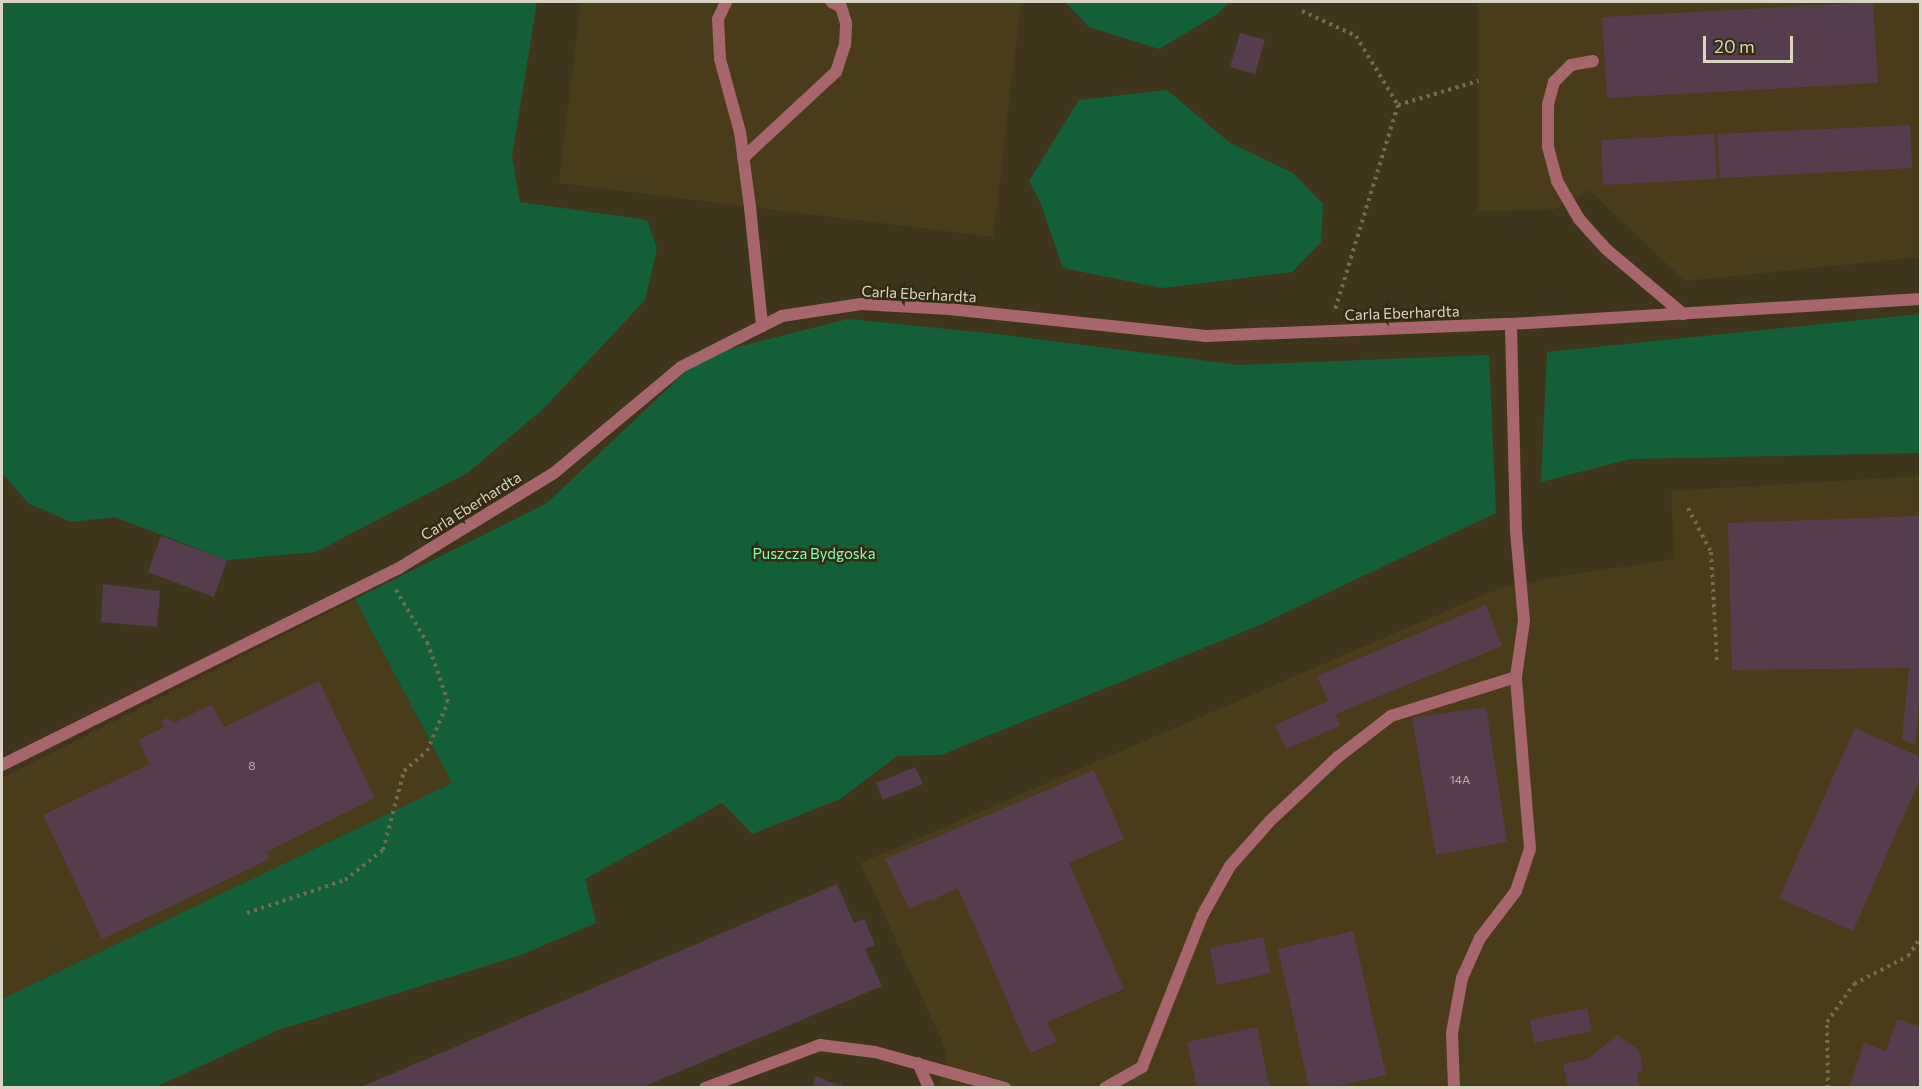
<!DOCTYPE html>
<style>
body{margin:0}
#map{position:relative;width:1922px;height:1089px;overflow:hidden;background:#3f351a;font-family:Commissioner,sans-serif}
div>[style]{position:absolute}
.built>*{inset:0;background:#483c19}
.green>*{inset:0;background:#136038}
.building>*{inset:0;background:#563d4e}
.path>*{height:4px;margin-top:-2px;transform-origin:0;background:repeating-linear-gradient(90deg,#746b54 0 3px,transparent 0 7.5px)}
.service>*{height:12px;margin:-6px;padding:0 6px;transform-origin:6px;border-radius:6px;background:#a6666b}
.tertiary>*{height:12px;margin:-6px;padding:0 6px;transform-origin:6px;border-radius:6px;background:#a6666b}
span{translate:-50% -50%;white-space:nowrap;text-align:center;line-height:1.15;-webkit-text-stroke:5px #342b10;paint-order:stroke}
.number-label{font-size:12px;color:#b9aea7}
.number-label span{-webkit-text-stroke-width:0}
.street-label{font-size:15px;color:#dad4c5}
.park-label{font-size:15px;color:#83feb2}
.frame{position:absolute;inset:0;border:3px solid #dad4c5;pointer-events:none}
.scale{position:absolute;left:1703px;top:36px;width:90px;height:27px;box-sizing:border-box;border:3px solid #dad4c5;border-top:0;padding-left:8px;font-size:18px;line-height:21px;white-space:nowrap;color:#dad4c5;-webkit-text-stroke:4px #342b10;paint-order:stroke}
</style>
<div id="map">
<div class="built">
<div style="clip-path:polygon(581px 2px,1021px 2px,993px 237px,559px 183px)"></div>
<div style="clip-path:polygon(1478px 2px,1920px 2px,1920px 257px,1685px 281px,1589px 190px,1553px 210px,1478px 211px)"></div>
<div style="clip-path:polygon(1920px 476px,1920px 1087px,938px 1087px,948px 1054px,861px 863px,1498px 589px,1555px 577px,1674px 559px,1671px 491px)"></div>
<div style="clip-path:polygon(355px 599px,452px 783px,2px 999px,2px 778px)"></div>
</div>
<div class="green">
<div style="clip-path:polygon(2px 2px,537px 2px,512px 156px,520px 202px,647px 220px,657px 248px,645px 300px,544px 408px,469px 472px,316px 552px,227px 560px,115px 517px,71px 522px,28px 503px,2px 473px)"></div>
<div style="clip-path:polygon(1065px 2px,1230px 2px,1216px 15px,1159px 49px,1089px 27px)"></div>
<div style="clip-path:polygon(1167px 90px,1230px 143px,1293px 173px,1323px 204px,1321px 242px,1292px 272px,1162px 288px,1063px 268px,1041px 204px,1029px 181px,1079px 100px)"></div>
<div style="clip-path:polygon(1920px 314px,1920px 453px,1630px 459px,1541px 482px,1547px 352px)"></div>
<div style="clip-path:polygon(848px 319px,997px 334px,1239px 365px,1489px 355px,1496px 513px,1255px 627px,941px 755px,897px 756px,840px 799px,752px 834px,722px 803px,585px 879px,596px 923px,521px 955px,278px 1030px,156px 1087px,2px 1088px,2px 999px,452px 783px,355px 599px,547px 503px,702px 356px)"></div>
</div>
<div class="building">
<div style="clip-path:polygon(1873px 2px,1878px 83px,1607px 98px,1602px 17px)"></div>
<div style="clip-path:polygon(1240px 33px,1265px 40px,1255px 74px,1230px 67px)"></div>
<div style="clip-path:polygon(1910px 125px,1912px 168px,1720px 178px,1717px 134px)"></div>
<div style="clip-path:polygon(1714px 134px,1717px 179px,1603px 185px,1601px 140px)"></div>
<div style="clip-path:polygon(1920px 516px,1920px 694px,1915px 745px,1902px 739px,1909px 668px,1732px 670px,1728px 523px)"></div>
<div style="clip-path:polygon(161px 536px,227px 560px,214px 597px,148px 572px)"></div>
<div style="clip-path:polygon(103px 584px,160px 591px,157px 627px,101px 622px)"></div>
<div style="clip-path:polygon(1486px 605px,1502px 646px,1336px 714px,1340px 726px,1286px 749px,1275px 725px,1328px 701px,1317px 676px)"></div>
<div style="clip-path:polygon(319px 681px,375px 798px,266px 852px,270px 859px,102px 939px,43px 815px,150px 764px,139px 742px,140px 739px,164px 727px,161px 721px,168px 718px,174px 723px,210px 705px,213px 706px,224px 727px)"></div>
<div style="clip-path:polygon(1486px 707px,1507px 842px,1436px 855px,1412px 718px)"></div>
<div style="clip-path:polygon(1855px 728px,1920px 757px,1920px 779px,1853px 931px,1779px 898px)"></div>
<div style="clip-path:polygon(915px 767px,923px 784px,883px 800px,876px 783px)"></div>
<div style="clip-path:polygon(1094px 770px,1124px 839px,1069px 863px,1124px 989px,1047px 1022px,1057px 1042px,1030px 1053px,958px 888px,936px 898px,937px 900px,933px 902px,932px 899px,909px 909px,885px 859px)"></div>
<div style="clip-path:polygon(837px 884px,854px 923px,864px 919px,875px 945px,865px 949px,882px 986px,643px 1087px,361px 1087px)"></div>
<div style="clip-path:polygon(1353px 931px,1386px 1075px,1330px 1088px,1309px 1088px,1278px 949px)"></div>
<div style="clip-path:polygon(1263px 937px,1271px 973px,1217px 985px,1210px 948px)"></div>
<div style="clip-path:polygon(1587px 1008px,1592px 1031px,1534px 1043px,1530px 1020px)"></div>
<div style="clip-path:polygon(1897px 1019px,1920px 1027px,1920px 1088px,1849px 1088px,1864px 1043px,1886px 1051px)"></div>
<div style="clip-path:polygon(1257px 1027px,1270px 1088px,1197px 1088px,1187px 1042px)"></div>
<div style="clip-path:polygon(1617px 1035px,1639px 1050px,1643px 1071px,1637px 1072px,1640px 1088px,1568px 1086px,1563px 1064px,1588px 1059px)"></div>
<div style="clip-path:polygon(816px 1076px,839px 1086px,840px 1083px,843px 1088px,812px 1088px)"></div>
</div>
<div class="path">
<div style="left:1302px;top:11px;width:60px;rotate:24.8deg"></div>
<div style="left:1356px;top:36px;width:81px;rotate:58.7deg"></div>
<div style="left:1398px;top:105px;width:214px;rotate:107.1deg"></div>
<div style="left:1398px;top:105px;width:84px;rotate:-16.7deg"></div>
<div style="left:1688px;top:508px;width:50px;rotate:62.4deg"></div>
<div style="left:1711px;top:552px;width:111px;rotate:86.9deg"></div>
<div style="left:247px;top:913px;width:103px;rotate:-18.6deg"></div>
<div style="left:345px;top:880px;width:48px;rotate:-38.3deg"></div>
<div style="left:383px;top:850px;width:82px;rotate:-75.1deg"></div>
<div style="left:404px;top:771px;width:30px;rotate:-41deg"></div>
<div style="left:427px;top:751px;width:53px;rotate:-66.8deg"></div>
<div style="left:448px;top:702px;width:61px;rotate:-109deg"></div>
<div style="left:428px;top:644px;width:63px;rotate:-120.7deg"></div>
<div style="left:1828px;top:1088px;width:66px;rotate:-90.9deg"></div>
<div style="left:1827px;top:1022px;width:47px;rotate:-54.6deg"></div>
<div style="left:1854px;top:984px;width:61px;rotate:-27.4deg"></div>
<div style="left:1908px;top:956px;width:21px;rotate:-55deg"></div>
</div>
<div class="service">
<div style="left:726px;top:2px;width:19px;rotate:115deg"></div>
<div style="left:718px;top:19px;width:40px;rotate:87.1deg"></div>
<div style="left:720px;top:59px;width:76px;rotate:74.7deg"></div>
<div style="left:740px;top:132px;width:76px;rotate:82.4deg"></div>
<div style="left:750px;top:207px;width:120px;rotate:84.2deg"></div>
<div style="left:1593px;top:61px;width:22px;rotate:170deg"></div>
<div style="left:1571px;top:65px;width:24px;rotate:135deg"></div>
<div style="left:1554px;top:82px;width:23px;rotate:105deg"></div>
<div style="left:1548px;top:104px;width:43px;rotate:90deg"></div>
<div style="left:1548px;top:147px;width:35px;rotate:75deg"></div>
<div style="left:1557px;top:181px;width:44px;rotate:59.9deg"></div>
<div style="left:1579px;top:219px;width:40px;rotate:48deg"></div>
<div style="left:1606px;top:249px;width:101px;rotate:40.2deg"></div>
<div style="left:743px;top:158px;width:127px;rotate:-42.8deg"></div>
<div style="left:836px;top:72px;width:28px;rotate:-72deg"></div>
<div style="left:845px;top:45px;width:22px;rotate:-87deg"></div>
<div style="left:846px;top:23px;width:17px;rotate:-107deg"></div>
<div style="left:841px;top:7px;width:11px;rotate:-153deg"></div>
<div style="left:918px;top:1063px;width:27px;rotate:66deg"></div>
<div style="left:705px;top:1088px;width:123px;rotate:-20.5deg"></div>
<div style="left:820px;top:1045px;width:55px;rotate:7.3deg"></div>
<div style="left:875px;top:1052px;width:135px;rotate:15.5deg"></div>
<div style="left:1105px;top:1088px;width:43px;rotate:-29.6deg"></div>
<div style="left:1142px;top:1067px;width:162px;rotate:-68.3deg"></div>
<div style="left:1202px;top:916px;width:57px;rotate:-60.8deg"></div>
<div style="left:1230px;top:866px;width:60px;rotate:-48.4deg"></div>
<div style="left:1270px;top:821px;width:93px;rotate:-43.3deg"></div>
<div style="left:1338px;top:757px;width:67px;rotate:-37.7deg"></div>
<div style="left:1391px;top:716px;width:131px;rotate:-17.3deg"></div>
<div style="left:1516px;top:677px;width:57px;rotate:-81.9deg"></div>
<div style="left:1524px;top:621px;width:90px;rotate:-95.1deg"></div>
<div style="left:1516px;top:531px;width:207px;rotate:-91.4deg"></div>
<div style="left:1454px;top:1088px;width:55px;rotate:-92.1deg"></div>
<div style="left:1452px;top:1033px;width:56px;rotate:-79.7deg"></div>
<div style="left:1462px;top:978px;width:44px;rotate:-65.8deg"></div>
<div style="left:1480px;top:938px;width:59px;rotate:-52.5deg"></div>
<div style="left:1516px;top:891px;width:44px;rotate:-71.6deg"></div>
<div style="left:1530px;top:849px;width:173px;rotate:-94.7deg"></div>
</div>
<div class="tertiary">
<div style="left:2px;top:765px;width:443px;rotate:-26.4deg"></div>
<div style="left:399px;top:568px;width:182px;rotate:-31.5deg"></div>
<div style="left:554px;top:473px;width:165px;rotate:-39.8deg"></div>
<div style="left:681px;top:367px;width:113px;rotate:-26.8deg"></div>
<div style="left:782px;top:316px;width:80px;rotate:-8.6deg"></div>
<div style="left:861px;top:304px;width:88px;rotate:3.3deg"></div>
<div style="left:949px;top:309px;width:258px;rotate:6deg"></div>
<div style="left:1206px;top:336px;width:305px;rotate:-2.3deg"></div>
<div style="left:1511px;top:324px;width:410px;rotate:-3.5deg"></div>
</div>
<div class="number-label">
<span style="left:252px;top:766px">8</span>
<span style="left:1460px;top:780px">14A</span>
</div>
<div class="street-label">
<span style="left:919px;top:294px;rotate:3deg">Carla Eberhardta</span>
<span style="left:1402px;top:313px;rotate:-2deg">Carla Eberhardta</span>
<span style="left:471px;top:506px;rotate:-32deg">Carla Eberhardta</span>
</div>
<div class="park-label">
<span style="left:814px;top:554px">Puszcza Bydgoska</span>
</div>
<div class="frame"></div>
<div class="scale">20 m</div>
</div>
